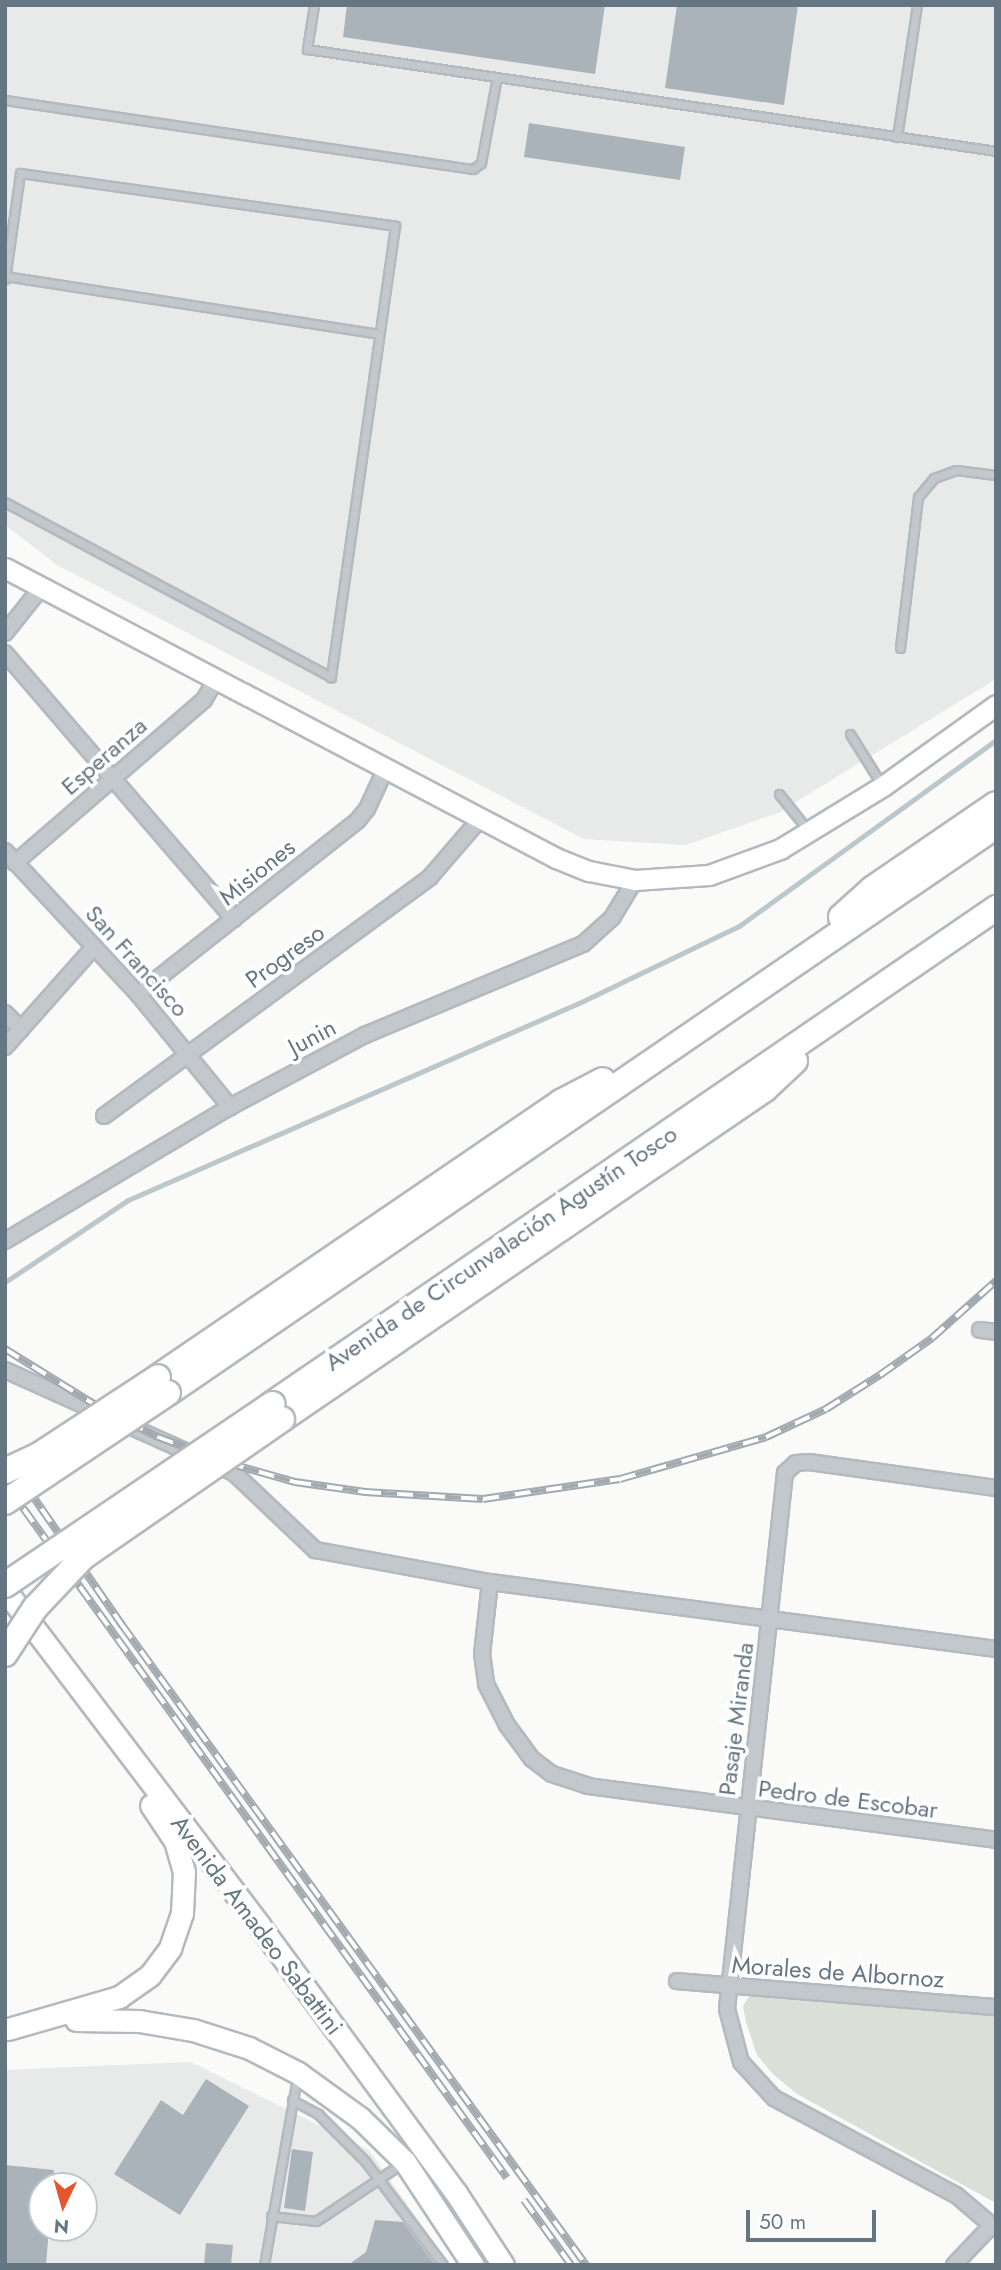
<!DOCTYPE html>
<meta charset="utf-8">
<style>
body{margin:0}
#map{position:relative;width:1001px;height:2270px;overflow:hidden;background:#fafaf8;font-family:Jost,sans-serif}
div>[style]{position:absolute}
.built>*{inset:0;background:#e8e9e9}
.green>*{inset:0;background:#dadfd7}
.stream>*{height:5px;margin:-2.5px;padding:0 2.5px;transform-origin:2.5px;border-radius:2.5px;background:#bbc7cb}
.building>*{inset:0;background:#aab3b9}
.roads{filter:drop-shadow(2px 0 #b3babf) drop-shadow(-2px 0 #b3babf) drop-shadow(0 2px #b3babf) drop-shadow(0 -2px #b3babf)}
.lane>*{height:7px;margin:-3.5px;padding:0 3.5px;transform-origin:3.5px;border-radius:3.5px;background:#c3c8cc}
.street>*{height:14px;margin:-7px;padding:0 7px;transform-origin:7px;border-radius:7px;background:#c3c8cc}
.secondary>*{height:19px;margin:-9.5px;padding:0 9.5px;transform-origin:9.5px;border-radius:9.5px;background:#fff}
.primary>*{height:21px;margin:-10.5px;padding:0 10.5px;transform-origin:10.5px;border-radius:10.5px;background:#fff}
.highway>*{height:24px;margin:-12px;padding:0 12px;transform-origin:12px;border-radius:12px;background:#fff}
.rail>*{height:8px;margin-top:-4px;transform-origin:0;background:repeating-linear-gradient(90deg,#fff 0 16px,#a2aab0 0 32px);box-sizing:border-box;border-block:2px solid #a2aab0}
.bridges{filter:drop-shadow(2px 0 #b4b9bd) drop-shadow(-2px 0 #b4b9bd) drop-shadow(0 2px #b4b9bd) drop-shadow(0 -2px #b4b9bd)}
.highway-bridge>*{height:24px;margin:-12px;padding:0 12px;transform-origin:12px;border-radius:12px;background:#fff}
span{translate:-50% -50%;white-space:nowrap;text-align:center;line-height:1.15;-webkit-text-stroke:7px #fff;paint-order:stroke}
.street-label{font-size:24px;color:#657683}
.frame{position:absolute;inset:0;border:7px solid #657683;pointer-events:none}
.north{position:absolute;left:28px;top:2172px;width:70px;height:70px;box-sizing:border-box;background:#fff;border:2px solid #c1c8cd;border-radius:50%;rotate:185deg;font-size:19px;font-weight:700;line-height:28px;text-align:center;color:#657683}
.north::after{content:'';display:block;margin:auto;width:24px;height:32px;background:#e4572e;clip-path:polygon(50% 0,100% 100%,50% 72%,0 100%)}
.scale{position:absolute;left:746px;top:2210px;width:130px;height:32px;box-sizing:border-box;border:4px solid #657683;border-top:0;padding-left:9px;font-size:21px;line-height:24px;white-space:nowrap;color:#657683;-webkit-text-stroke:5px #fff;paint-order:stroke}
</style>
<div id="map">
<div class="built">
<div style="clip-path:polygon(5px 5px,996px 5px,996px 679px,778px 813px,686px 845px,584px 839px,57px 565px,5px 525px)"></div>
<div style="clip-path:polygon(evenodd,191px 2062px,369px 2150px,450px 2265px,5px 2265px,5px 2070px,191px 2062px,42px 2186px,84px 2186px,84px 2228px,42px 2228px,42px 2186px)"></div>
</div>
<div class="green">
<div style="clip-path:polygon(751px 1993px,996px 2015px,996px 2203px,797px 2094px,773px 2074px,757px 2055px,746px 2022px,743px 2006px)"></div>
</div>
<div class="stream">
<div style="left:5px;top:1282px;width:148px;rotate:-33.7deg"></div>
<div style="left:128px;top:1200px;width:492px;rotate:-23.6deg"></div>
<div style="left:579px;top:1003px;width:178px;rotate:-25.7deg"></div>
<div style="left:739px;top:926px;width:317px;rotate:-35.9deg"></div>
</div>
<div class="building">
<div style="clip-path:polygon(347px 5px,605px 5px,595px 74px,343px 37px)"></div>
<div style="clip-path:polygon(677px 5px,798px 5px,784px 105px,665px 88px)"></div>
<div style="clip-path:polygon(529px 123px,685px 147px,680px 180px,524px 157px)"></div>
<div style="clip-path:polygon(206px 2079px,249px 2106px,180px 2215px,114px 2174px,161px 2100px,183px 2115px)"></div>
<div style="clip-path:polygon(292px 2149px,313px 2152px,305px 2211px,284px 2208px)"></div>
<div style="clip-path:polygon(5px 2165px,54px 2170px,53px 2186px,42px 2186px,42px 2228px,49px 2228px,46px 2265px,5px 2265px)"></div>
<div style="clip-path:polygon(375px 2220px,403px 2222px,435px 2265px,348px 2265px,366px 2252px)"></div>
<div style="clip-path:polygon(206px 2243px,233px 2245px,231px 2265px,204px 2265px)"></div>
</div>
<div class="roads">
<div class="lane">
<div style="left:314px;top:5px;width:45px;rotate:99deg"></div>
<div style="left:307px;top:49px;width:697px;rotate:8.42deg"></div>
<div style="left:5px;top:100px;width:473px;rotate:8.4deg"></div>
<div style="left:473px;top:169px;width:10px;rotate:-37deg"></div>
<div style="left:481px;top:163px;width:87px;rotate:-79.5deg"></div>
<div style="left:897px;top:137px;width:134px;rotate:-81.4deg"></div>
<div style="left:5px;top:276px;width:378px;rotate:8.8deg"></div>
<div style="left:5px;top:279px;width:107px;rotate:-81.9deg"></div>
<div style="left:20px;top:173px;width:379px;rotate:8deg"></div>
<div style="left:395px;top:226px;width:456px;rotate:98.1deg"></div>
<div style="left:331px;top:677px;width:370px;rotate:-151.8deg"></div>
<div style="left:900px;top:648px;width:152px;rotate:-83.2deg"></div>
<div style="left:918px;top:497px;width:25px;rotate:-50deg"></div>
<div style="left:934px;top:478px;width:23px;rotate:-20deg"></div>
<div style="left:956px;top:470px;width:40px;rotate:7.1deg"></div>
<div style="left:850px;top:734px;width:60px;rotate:57.9deg"></div>
<div style="left:779px;top:794px;width:45px;rotate:51.3deg"></div>
<div style="left:292px;top:2100px;width:30px;rotate:28deg"></div>
<div style="left:318px;top:2114px;width:66px;rotate:45deg"></div>
<div style="left:365px;top:2161px;width:130px;rotate:53.1deg"></div>
<div style="left:271px;top:2216px;width:45px;rotate:6.3deg"></div>
<div style="left:316px;top:2221px;width:102px;rotate:-33.8deg"></div>
<div style="left:264px;top:2265px;width:191px;rotate:-80deg"></div>
</div>
<div class="street">
<div style="left:5px;top:633px;width:58px;rotate:-51.3deg"></div>
<div style="left:5px;top:653px;width:351px;rotate:49.3deg"></div>
<div style="left:5px;top:851px;width:195px;rotate:47.1deg"></div>
<div style="left:138px;top:994px;width:146px;rotate:50.8deg"></div>
<div style="left:15px;top:863px;width:250px;rotate:-40.8deg"></div>
<div style="left:204px;top:700px;width:24px;rotate:-60deg"></div>
<div style="left:138px;top:994px;width:280px;rotate:-38.3deg"></div>
<div style="left:358px;top:820px;width:14px;rotate:-51deg"></div>
<div style="left:367px;top:809px;width:43px;rotate:-65.2deg"></div>
<div style="left:5px;top:1013px;width:23px;rotate:45deg"></div>
<div style="left:5px;top:1047px;width:134px;rotate:-48.3deg"></div>
<div style="left:104px;top:1116px;width:404px;rotate:-36.2deg"></div>
<div style="left:430px;top:877px;width:77px;rotate:-49.2deg"></div>
<div style="left:5px;top:1241px;width:262px;rotate:-30.8deg"></div>
<div style="left:230px;top:1107px;width:153px;rotate:-28.1deg"></div>
<div style="left:365px;top:1035px;width:236px;rotate:-22.7deg"></div>
<div style="left:583px;top:944px;width:39px;rotate:-42deg"></div>
<div style="left:612px;top:918px;width:44px;rotate:-58.8deg"></div>
<div style="left:980px;top:1330px;width:16px;rotate:7deg"></div>
<div style="left:5px;top:1370px;width:251px;rotate:24.2deg"></div>
<div style="left:234px;top:1473px;width:112px;rotate:43.5deg"></div>
<div style="left:315px;top:1550px;width:178px;rotate:10.4deg"></div>
<div style="left:490px;top:1582px;width:510px;rotate:7.54deg"></div>
<div style="left:996px;top:1488px;width:189px;rotate:-172.1deg"></div>
<div style="left:809px;top:1462px;width:13px;rotate:176deg"></div>
<div style="left:796px;top:1463px;width:15px;rotate:138deg"></div>
<div style="left:785px;top:1473px;width:539px;rotate:96.18deg"></div>
<div style="left:727px;top:2009px;width:55px;rotate:75.2deg"></div>
<div style="left:741px;top:2062px;width:49px;rotate:47.5deg"></div>
<div style="left:774px;top:2098px;width:206px;rotate:28.1deg"></div>
<div style="left:956px;top:2195px;width:52px;rotate:40.4deg"></div>
<div style="left:490px;top:1582px;width:72px;rotate:96.3deg"></div>
<div style="left:482px;top:1654px;width:30px;rotate:82deg"></div>
<div style="left:486px;top:1684px;width:46px;rotate:62.9deg"></div>
<div style="left:507px;top:1725px;width:42px;rotate:53.7deg"></div>
<div style="left:532px;top:1759px;width:25px;rotate:37deg"></div>
<div style="left:552px;top:1774px;width:38px;rotate:18deg"></div>
<div style="left:588px;top:1786px;width:412px;rotate:7.5deg"></div>
<div style="left:677px;top:1981px;width:320px;rotate:4.7deg"></div>
<div style="left:954px;top:2265px;width:55px;rotate:-46.5deg"></div>
</div>
<div class="secondary">
<div style="left:5px;top:568px;width:623px;rotate:27.76deg"></div>
<div style="left:556px;top:858px;width:35px;rotate:22deg"></div>
<div style="left:589px;top:871px;width:47px;rotate:11.1deg"></div>
<div style="left:635px;top:880px;width:74px;rotate:-3.9deg"></div>
<div style="left:709px;top:875px;width:76px;rotate:-20.1deg"></div>
<div style="left:780px;top:849px;width:121px;rotate:-31.5deg"></div>
<div style="left:883px;top:786px;width:139px;rotate:-35.6deg"></div>
</div>
<div class="primary">
<div style="left:5px;top:1590px;width:420px;rotate:52.8deg"></div>
<div style="left:259px;top:1925px;width:333px;rotate:53.7deg"></div>
<div style="left:456px;top:2193px;width:86px;rotate:56.9deg"></div>
<div style="left:76px;top:2020px;width:63px;rotate:0.9deg"></div>
<div style="left:139px;top:2021px;width:55px;rotate:9.5deg"></div>
<div style="left:193px;top:2030px;width:59px;rotate:17.8deg"></div>
<div style="left:249px;top:2048px;width:55px;rotate:27deg"></div>
<div style="left:298px;top:2073px;width:77px;rotate:36deg"></div>
<div style="left:360px;top:2118px;width:63px;rotate:44.4deg"></div>
<div style="left:405px;top:2162px;width:123px;rotate:56.6deg"></div>
<div style="left:8px;top:2029px;width:116px;rotate:-16.1deg"></div>
<div style="left:119px;top:1997px;width:38px;rotate:-35deg"></div>
<div style="left:150px;top:1975px;width:34px;rotate:-53deg"></div>
<div style="left:170px;top:1948px;width:37px;rotate:-71deg"></div>
<div style="left:182px;top:1913px;width:41px;rotate:-87.2deg"></div>
<div style="left:184px;top:1872px;width:32px;rotate:-106deg"></div>
<div style="left:175px;top:1841px;width:43px;rotate:-123.7deg"></div>
</div>
<div class="highway">
<div style="left:841px;top:917px;width:42px;rotate:-42.1deg"></div>
<div style="left:872px;top:889px;width:150px;rotate:-34.4deg"></div>
<div style="left:158px;top:1377px;width:488px;rotate:-34.3deg"></div>
<div style="left:561px;top:1102px;width:47px;rotate:-27.6deg"></div>
<div style="left:168px;top:1393px;width:1004px;rotate:-34.4deg"></div>
<div style="left:272px;top:1404px;width:878px;rotate:-34.41deg"></div>
<div style="left:282px;top:1419px;width:585px;rotate:-34.34deg"></div>
<div style="left:765px;top:1089px;width:41px;rotate:-43deg"></div>
</div>
</div>
<div class="rail">
<div style="left:5px;top:1349px;width:112px;rotate:31.8deg"></div>
<div style="left:100px;top:1408px;width:65px;rotate:26.6deg"></div>
<div style="left:158px;top:1437px;width:75px;rotate:20.4deg"></div>
<div style="left:228px;top:1463px;width:70px;rotate:15.8deg"></div>
<div style="left:295px;top:1482px;width:71px;rotate:8.1deg"></div>
<div style="left:365px;top:1492px;width:118px;rotate:3.4deg"></div>
<div style="left:483px;top:1499px;width:138px;rotate:-8.3deg"></div>
<div style="left:620px;top:1479px;width:152px;rotate:-16deg"></div>
<div style="left:766px;top:1437px;width:66px;rotate:-25deg"></div>
<div style="left:826px;top:1409px;width:64px;rotate:-32.2deg"></div>
<div style="left:880px;top:1375px;width:64px;rotate:-35.4deg"></div>
<div style="left:932px;top:1338px;width:86px;rotate:-41.7deg"></div>
<div style="left:5px;top:1456px;width:206px;rotate:55.3deg"></div>
<div style="left:122px;top:1625px;width:791px;rotate:54.06deg"></div>
<div style="left:5px;top:1483px;width:857px;rotate:54.16deg"></div>
<div style="left:524px;top:2200px;width:80px;rotate:54.1deg"></div>
</div>
<div class="bridges">
<div class="highway-bridge">
<div style="left:5px;top:1471px;width:38px;rotate:-25deg"></div>
<div style="left:39px;top:1455px;width:142px;rotate:-33.2deg"></div>
<div style="left:5px;top:1502px;width:196px;rotate:-33.8deg"></div>
<div style="left:5px;top:1585px;width:323px;rotate:-34.1deg"></div>
<div style="left:5px;top:1654px;width:55px;rotate:-56.9deg"></div>
<div style="left:35px;top:1608px;width:70px;rotate:-46.7deg"></div>
<div style="left:83px;top:1557px;width:242px;rotate:-34.7deg"></div>
</div>
</div>
<div class="street-label">
<span style="left:104px;top:756px;rotate:-41deg">Esperanza</span>
<span style="left:257px;top:872px;rotate:-39deg">Misiones</span>
<span style="left:285px;top:956px;rotate:-36deg">Progreso</span>
<span style="left:137px;top:961px;rotate:48deg">San Francisco</span>
<span style="left:312px;top:1037px;rotate:-28deg">Junin</span>
<span style="left:501px;top:1248px;rotate:-34deg">Avenida de Circunvalación Agustín Tosco</span>
<span style="left:736px;top:1719px;rotate:-83deg">Pasaje Miranda</span>
<span style="left:848px;top:1799px;rotate:7deg">Pedro de Escobar</span>
<span style="left:257px;top:1925px;rotate:53deg">Avenida Amadeo Sabattini</span>
<span style="left:838px;top:1972px;rotate:4deg">Morales de Albornoz</span>
</div>
<div class="frame"></div>
<div class="north">N</div>
<div class="scale">50 m</div>
</div>
